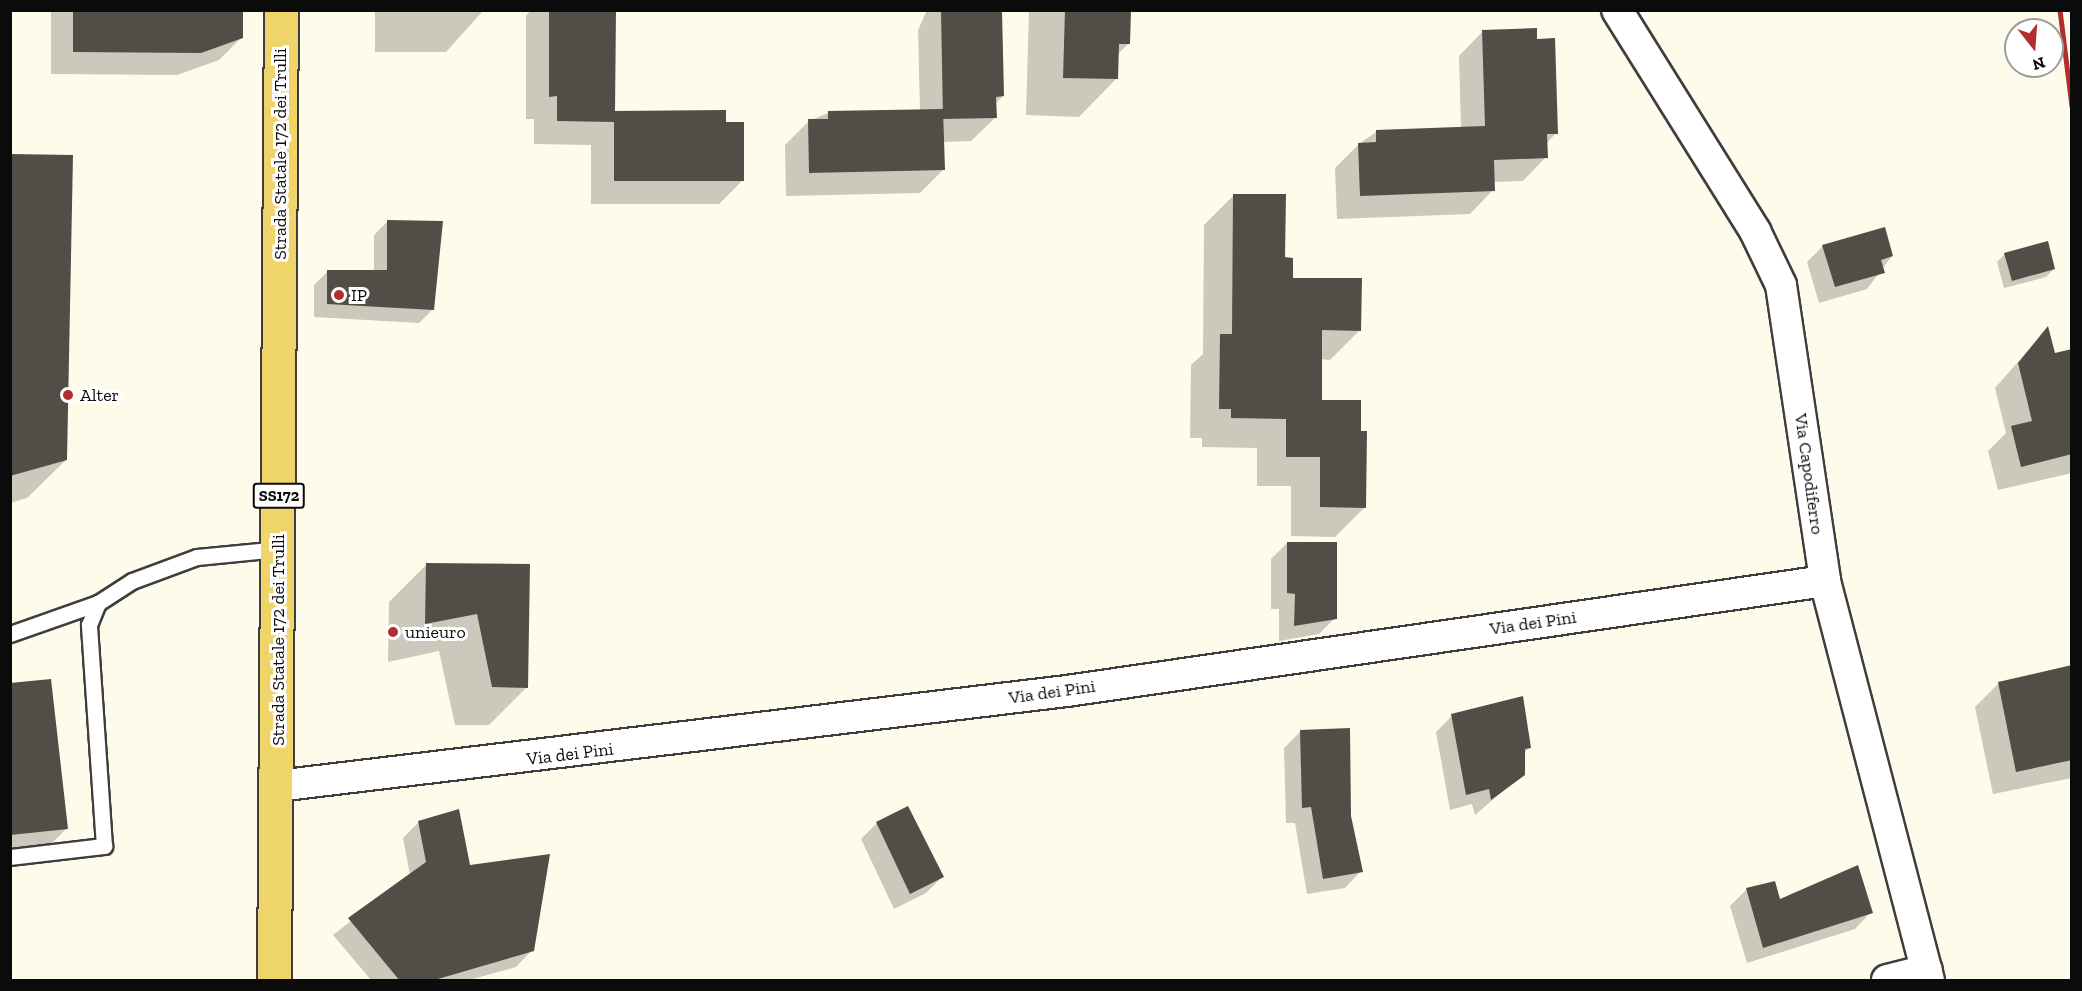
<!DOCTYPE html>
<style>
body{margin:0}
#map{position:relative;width:2082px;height:991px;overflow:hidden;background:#fefbeb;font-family:"Zilla Slab",serif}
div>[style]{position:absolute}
.shadow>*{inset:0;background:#0003}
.building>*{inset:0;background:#534d48}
.roads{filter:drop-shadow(2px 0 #3e3e3e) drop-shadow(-2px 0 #3e3e3e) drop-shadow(0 2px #3e3e3e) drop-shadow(0 -2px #3e3e3e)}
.service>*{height:15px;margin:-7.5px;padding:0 7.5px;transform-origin:7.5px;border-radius:7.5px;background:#fff}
.minor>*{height:30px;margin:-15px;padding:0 15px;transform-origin:15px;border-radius:15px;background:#fff}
.primary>*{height:33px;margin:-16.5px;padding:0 16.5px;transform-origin:16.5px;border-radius:16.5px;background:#efd569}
.rail>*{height:4.5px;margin:-2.25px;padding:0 2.25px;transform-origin:2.25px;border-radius:2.25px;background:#b22d2e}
.dots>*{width:16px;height:16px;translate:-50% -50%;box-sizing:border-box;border:3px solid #fff;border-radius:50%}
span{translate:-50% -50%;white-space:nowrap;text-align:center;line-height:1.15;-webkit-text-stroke:6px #fff;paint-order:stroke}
.shield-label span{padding:2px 4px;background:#fff;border:2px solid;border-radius:4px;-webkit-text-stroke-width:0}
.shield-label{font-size:16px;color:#0b0b0b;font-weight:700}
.street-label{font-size:18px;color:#0b0b0b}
.poi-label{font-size:18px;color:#0b0b0b}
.left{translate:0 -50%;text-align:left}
.frame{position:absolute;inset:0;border:12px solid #0b0b0b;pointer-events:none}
.north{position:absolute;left:2004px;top:18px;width:60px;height:60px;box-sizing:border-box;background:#fff;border:2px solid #9d9d9d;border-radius:50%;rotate:163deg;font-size:16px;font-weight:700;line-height:24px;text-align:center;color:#0b0b0b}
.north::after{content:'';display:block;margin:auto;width:21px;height:27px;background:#b22d2e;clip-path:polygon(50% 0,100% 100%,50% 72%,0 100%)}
</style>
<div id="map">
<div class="shadow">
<div style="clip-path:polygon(51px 10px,185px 10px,242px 37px,219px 60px,177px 75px,51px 74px)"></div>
<div style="clip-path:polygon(375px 10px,482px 10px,482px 12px,446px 52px,375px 52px)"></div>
<div style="clip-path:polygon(531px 10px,604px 10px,614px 112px,724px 124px,742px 181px,719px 204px,591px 204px,591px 145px,534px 144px,534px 119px,526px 119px,526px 16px)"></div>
<div style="clip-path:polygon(927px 10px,1001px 10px,1003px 96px,995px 104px,995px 118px,971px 141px,942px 142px,943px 170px,920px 193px,786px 196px,785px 145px,809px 121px,828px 113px,920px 111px,918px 30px)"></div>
<div style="clip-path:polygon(1029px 10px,1130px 10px,1129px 43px,1117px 55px,1117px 78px,1079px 117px,1026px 115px)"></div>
<div style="clip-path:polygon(1482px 32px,1536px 40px,1556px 133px,1546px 144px,1546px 157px,1523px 181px,1493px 182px,1493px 190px,1470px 214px,1337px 219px,1335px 168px,1359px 144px,1376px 132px,1461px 129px,1459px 56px)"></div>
<div style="clip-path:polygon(10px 156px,66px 460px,27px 498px,10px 503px)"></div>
<div style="clip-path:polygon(1233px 196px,1284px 259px,1291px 279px,1360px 330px,1330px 360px,1320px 359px,1320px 401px,1365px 507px,1335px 537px,1291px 536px,1291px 486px,1257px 486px,1257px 448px,1202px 447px,1202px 438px,1190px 438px,1191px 365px,1203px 354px,1204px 225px)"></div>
<div style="clip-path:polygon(388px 221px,441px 222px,433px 309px,419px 323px,314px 317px,314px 285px,328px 271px,374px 271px,374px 235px)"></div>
<div style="clip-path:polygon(1823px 246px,1892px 256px,1867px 289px,1819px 303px,1807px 262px)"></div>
<div style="clip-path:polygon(2005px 254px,2054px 269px,2046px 277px,2004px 288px,1997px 262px)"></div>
<div style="clip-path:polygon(2047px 329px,2054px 355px,2072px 350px,2072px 473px,1998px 490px,1988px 451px,2006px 433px,1995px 388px)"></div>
<div style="clip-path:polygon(1287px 543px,1335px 618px,1319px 634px,1279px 641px,1279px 609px,1271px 609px,1271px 559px)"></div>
<div style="clip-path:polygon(427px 564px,528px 565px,527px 687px,489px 725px,455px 725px,439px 651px,388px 662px,389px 602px)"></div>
<div style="clip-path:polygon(2072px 666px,2072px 778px,1993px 794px,1975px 707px,1999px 683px)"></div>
<div style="clip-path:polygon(10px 685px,67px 828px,37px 858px,10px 861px)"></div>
<div style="clip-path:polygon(1452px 716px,1530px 747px,1524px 753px,1523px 774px,1475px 815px,1472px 804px,1450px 810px,1436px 732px)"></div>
<div style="clip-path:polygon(1300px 732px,1350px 816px,1361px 871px,1345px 888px,1307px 894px,1295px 823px,1286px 823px,1284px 748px)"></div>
<div style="clip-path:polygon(419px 822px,468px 867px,532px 950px,516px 967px,469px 980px,371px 980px,333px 935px,410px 875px,403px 838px)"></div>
<div style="clip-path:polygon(877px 823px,942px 877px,926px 893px,894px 909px,861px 839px)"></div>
<div style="clip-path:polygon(1774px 883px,1779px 901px,1871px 912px,1855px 929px,1747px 963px,1730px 906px,1746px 890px)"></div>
</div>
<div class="building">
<div style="clip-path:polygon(73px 10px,243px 11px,243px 38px,201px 53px,73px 52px)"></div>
<div style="clip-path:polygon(549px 10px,616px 10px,615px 111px,726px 110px,726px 122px,744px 122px,744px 181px,614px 181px,614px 122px,557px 121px,557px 96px,549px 97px)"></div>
<div style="clip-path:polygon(941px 10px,1002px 10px,1004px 96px,996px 97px,997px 118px,943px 119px)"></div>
<div style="clip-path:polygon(1065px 10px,1131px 10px,1130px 44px,1119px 44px,1118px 79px,1063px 78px)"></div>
<div style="clip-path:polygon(1537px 28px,1537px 39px,1555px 38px,1558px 134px,1547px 134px,1548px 158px,1494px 160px,1495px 191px,1360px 196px,1358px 143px,1376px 142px,1376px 130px,1485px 126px,1482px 30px)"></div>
<div style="clip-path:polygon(943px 109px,945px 170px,809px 173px,808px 119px,828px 119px,828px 111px)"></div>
<div style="clip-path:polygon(10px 154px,73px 155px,67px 460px,10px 476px)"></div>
<div style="clip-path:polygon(1233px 194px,1286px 194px,1285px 257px,1293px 258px,1293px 278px,1362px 278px,1361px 331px,1322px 330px,1322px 400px,1361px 400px,1361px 431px,1367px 431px,1366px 508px,1320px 507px,1320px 457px,1286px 457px,1286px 419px,1231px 418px,1231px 409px,1219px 409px,1220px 334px,1232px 334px)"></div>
<div style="clip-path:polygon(387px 220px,443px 221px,434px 310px,327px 304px,327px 270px,387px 270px)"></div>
<div style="clip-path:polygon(1885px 227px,1893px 256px,1881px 260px,1885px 273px,1835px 287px,1822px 245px)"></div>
<div style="clip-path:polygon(2048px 241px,2055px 269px,2012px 281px,2004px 253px)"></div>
<div style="clip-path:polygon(2048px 326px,2055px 353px,2072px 349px,2072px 454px,2021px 467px,2011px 426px,2032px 421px,2018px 363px)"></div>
<div style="clip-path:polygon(1287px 542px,1337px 542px,1337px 619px,1294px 626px,1295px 594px,1287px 593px)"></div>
<div style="clip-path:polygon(426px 563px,530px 564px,528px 688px,492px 687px,477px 614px,425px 624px)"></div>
<div style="clip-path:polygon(2072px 665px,2072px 760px,2016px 772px,1998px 682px)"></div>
<div style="clip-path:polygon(51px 679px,68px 829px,10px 835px,10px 683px)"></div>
<div style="clip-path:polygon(1523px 696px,1531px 748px,1525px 749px,1525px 775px,1491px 800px,1489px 789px,1466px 795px,1451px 714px)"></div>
<div style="clip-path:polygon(1350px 728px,1351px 816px,1363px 872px,1323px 879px,1311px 807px,1302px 808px,1300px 730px)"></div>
<div style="clip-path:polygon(908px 806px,944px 877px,910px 894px,876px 822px)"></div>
<div style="clip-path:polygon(459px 809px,470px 865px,550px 854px,534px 951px,431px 981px,400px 981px,348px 918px,426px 862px,418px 821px)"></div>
<div style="clip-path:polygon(1858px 865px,1873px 913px,1763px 948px,1746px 888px,1775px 881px,1780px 899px)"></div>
</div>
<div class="roads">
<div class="service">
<div style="left:10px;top:634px;width:93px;rotate:-19.4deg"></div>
<div style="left:10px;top:857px;width:95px;rotate:-6.7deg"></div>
<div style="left:104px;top:846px;width:222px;rotate:-93.9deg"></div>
<div style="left:89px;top:625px;width:24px;rotate:-68deg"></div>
<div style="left:98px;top:603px;width:40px;rotate:-32.9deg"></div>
<div style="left:132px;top:581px;width:69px;rotate:-20.3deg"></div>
<div style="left:197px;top:557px;width:81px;rotate:-5.6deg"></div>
</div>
<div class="minor">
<div style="left:1617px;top:10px;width:261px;rotate:58deg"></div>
<div style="left:1755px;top:231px;width:60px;rotate:64.3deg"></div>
<div style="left:1781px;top:285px;width:299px;rotate:81.5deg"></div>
<div style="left:1825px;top:581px;width:412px;rotate:75.4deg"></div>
<div style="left:277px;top:786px;width:796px;rotate:-6.86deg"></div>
<div style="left:1067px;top:691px;width:766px;rotate:-8.26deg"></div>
<div style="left:1887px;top:980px;width:41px;rotate:-14deg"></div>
</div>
<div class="primary">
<div style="left:274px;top:980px;width:970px;rotate:-89.59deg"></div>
</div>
</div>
<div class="rail">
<div style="left:2060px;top:10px;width:97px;rotate:82.9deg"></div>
</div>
<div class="dots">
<div style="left:339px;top:295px;background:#b22d2e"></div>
<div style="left:68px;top:395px;background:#b22d2e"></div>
<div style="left:393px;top:632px;background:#b22d2e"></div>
</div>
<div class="shield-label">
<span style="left:279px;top:496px">SS172</span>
</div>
<div class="street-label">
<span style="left:280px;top:154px;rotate:-90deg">Strada Statale 172 dei Trulli</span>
<span style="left:1809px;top:474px;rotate:82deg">Via Capodiferro</span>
<span style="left:1533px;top:623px;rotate:-8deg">Via dei Pini</span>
<span style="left:278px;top:640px;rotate:-90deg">Strada Statale 172 dei Trulli</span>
<span style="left:1052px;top:692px;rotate:-8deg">Via dei Pini</span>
<span style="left:570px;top:754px;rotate:-7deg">Via dei Pini</span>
</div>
<div class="poi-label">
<span class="left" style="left:351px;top:295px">IP</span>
<span class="left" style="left:80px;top:395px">Alter</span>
<span class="left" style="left:405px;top:632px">unieuro</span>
</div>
<div class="frame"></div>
<div class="north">N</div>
</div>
